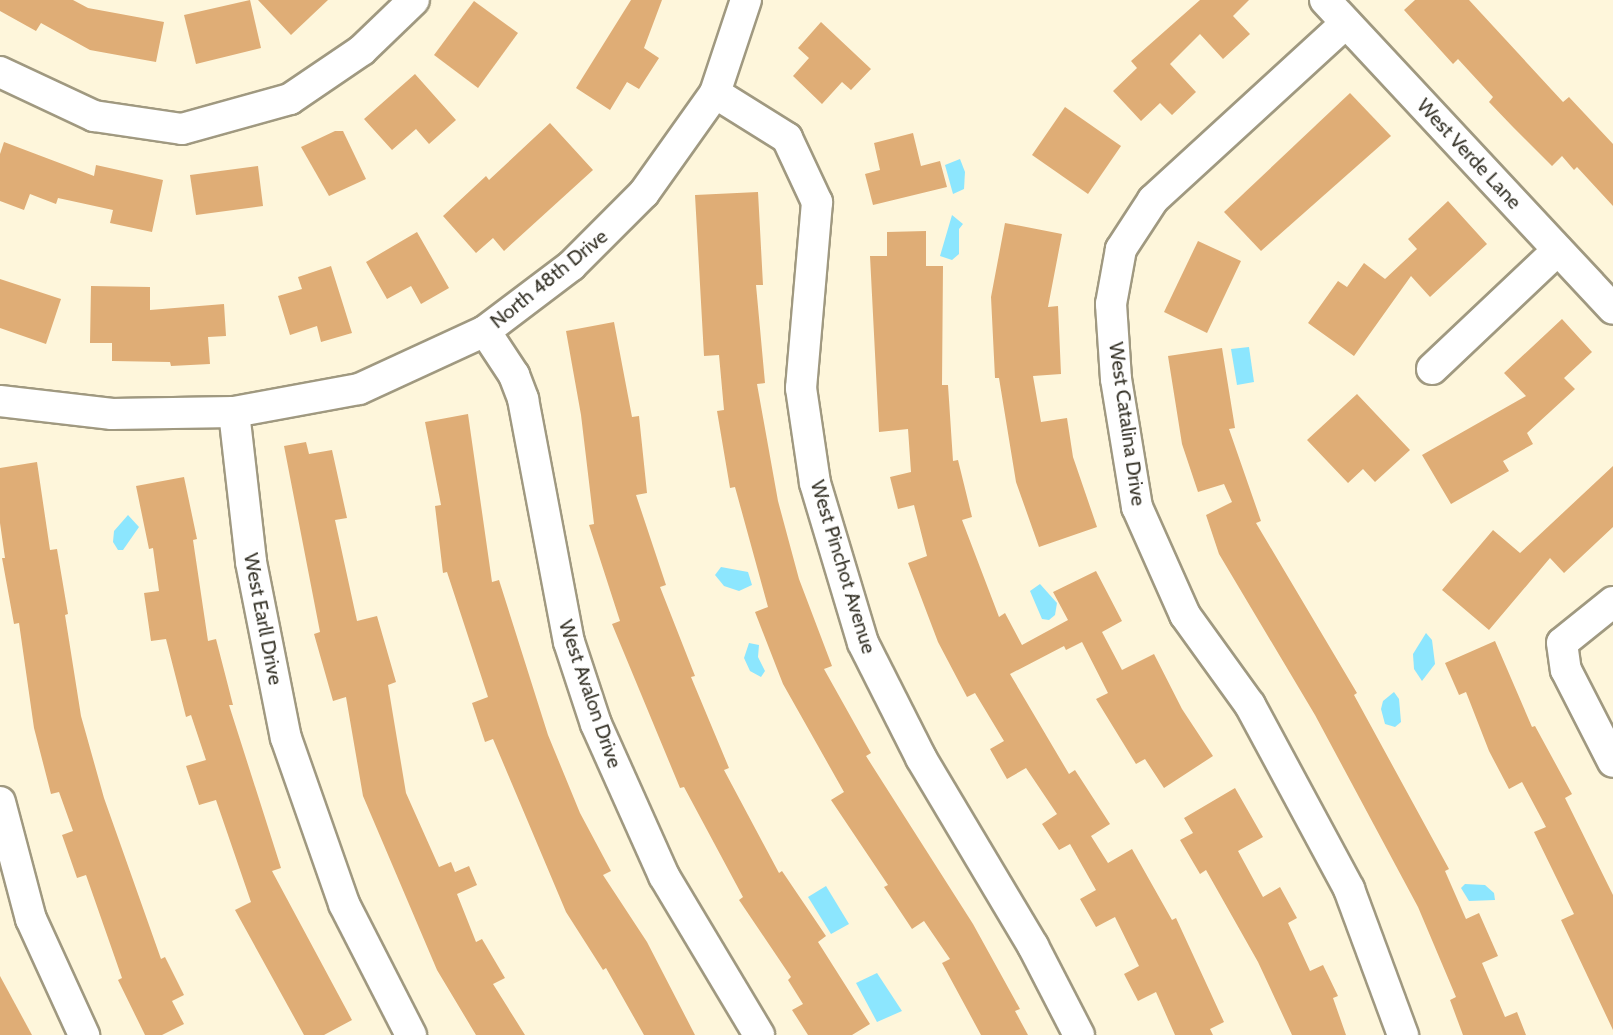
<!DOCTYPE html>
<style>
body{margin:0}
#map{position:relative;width:1613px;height:1035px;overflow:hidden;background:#fef6db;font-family:Cabin,sans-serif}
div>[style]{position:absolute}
.water>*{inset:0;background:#8ce6fe}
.building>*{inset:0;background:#dfad76}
.roads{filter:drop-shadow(2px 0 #a09980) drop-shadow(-2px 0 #a09980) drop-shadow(0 2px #a09980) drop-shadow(0 -2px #a09980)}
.minor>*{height:30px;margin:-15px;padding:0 15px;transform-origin:15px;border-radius:15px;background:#fff}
span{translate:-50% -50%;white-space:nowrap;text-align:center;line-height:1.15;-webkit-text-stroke:4.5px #fff;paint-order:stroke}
.street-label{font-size:20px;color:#373429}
</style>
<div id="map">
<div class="water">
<div style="clip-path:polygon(960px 159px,965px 172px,964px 189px,953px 194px,945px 165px)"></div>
<div style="clip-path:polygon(952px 215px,963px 224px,959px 229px,959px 254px,952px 260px,940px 256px)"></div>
<div style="clip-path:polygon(1249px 347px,1254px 382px,1237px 385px,1231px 349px)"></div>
<div style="clip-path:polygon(128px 515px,139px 527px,123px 550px,118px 550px,113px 542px,114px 531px)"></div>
<div style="clip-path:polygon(721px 567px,748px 572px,752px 585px,739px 591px,724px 586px,715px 575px)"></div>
<div style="clip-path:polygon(1040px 584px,1057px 603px,1055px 615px,1049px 620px,1042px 619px,1030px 591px)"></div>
<div style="clip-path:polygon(1426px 633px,1432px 640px,1435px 664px,1422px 681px,1414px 669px,1413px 654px)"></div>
<div style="clip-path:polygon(749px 643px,759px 645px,758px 657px,765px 671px,761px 677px,750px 671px,744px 658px)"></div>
<div style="clip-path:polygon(1394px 692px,1399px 699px,1401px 722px,1395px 727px,1385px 724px,1381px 709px,1383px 701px)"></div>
<div style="clip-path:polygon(1465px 884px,1485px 885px,1494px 893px,1495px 900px,1469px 901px,1461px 888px)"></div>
<div style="clip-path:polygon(826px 886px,849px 924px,831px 934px,808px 897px)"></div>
<div style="clip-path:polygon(877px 973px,902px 1011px,877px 1022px,856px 983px)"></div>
</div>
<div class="building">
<div style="clip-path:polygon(0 0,73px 0,88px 8px,164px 22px,156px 62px,90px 50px,41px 23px,36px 31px,0 11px)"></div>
<div style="clip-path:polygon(250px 0,261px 48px,196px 64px,184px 15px)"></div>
<div style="clip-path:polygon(258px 0,328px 0,291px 35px)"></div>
<div style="clip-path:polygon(631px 0,662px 0,644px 48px,659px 58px,639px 89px,627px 82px,610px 110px,576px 88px)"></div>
<div style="clip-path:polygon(1200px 0,1249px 0,1233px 16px,1250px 34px,1223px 59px,1200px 34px,1170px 64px,1196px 92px,1172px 115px,1160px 103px,1141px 121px,1113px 91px,1137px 68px,1131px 61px)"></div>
<div style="clip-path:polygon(1415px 0,1469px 0,1563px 102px,1569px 97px,1613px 144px,1613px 206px,1577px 167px,1574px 170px,1562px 156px,1552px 166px,1512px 126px,1489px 102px,1493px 97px,1458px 59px,1453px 64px,1404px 10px)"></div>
<div style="clip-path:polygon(474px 1px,518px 33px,478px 88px,434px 55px)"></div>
<div style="clip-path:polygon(821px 22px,871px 69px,851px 90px,842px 82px,822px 104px,793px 76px,809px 58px,798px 48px)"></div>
<div style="clip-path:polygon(415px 74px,456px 120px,429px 144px,416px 129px,392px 150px,364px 119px)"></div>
<div style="clip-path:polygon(1350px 93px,1391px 136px,1261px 251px,1224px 212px)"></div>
<div style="clip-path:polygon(1065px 107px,1121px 146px,1088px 194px,1032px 155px)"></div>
<div style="clip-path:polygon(550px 123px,593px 170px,504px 251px,493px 238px,476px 253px,443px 216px,486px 176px,489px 180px)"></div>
<div style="clip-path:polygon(335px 131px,343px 131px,366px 179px,329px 196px,301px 147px)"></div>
<div style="clip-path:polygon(913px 133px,921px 166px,940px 161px,947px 187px,873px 205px,865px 174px,880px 170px,874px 143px)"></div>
<div style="clip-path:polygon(4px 142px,94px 176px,96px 165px,163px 180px,152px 232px,110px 223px,113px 210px,58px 198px,56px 204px,30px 194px,24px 210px,0 201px,0 154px)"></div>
<div style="clip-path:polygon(258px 166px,263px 206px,196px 215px,190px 175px)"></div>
<div style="clip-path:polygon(758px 192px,763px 285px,756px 285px,765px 383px,757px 384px,778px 501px,799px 579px,832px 666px,824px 669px,871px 753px,866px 756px,973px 924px,1020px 1009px,1015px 1011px,1028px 1035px,981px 1035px,942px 963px,950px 959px,924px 921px,912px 929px,884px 887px,888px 885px,831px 800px,844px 792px,783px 684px,755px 612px,768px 607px,735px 487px,730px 488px,717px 411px,724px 410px,719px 355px,704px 356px,695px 195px)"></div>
<div style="clip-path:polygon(1448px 201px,1487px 244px,1430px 297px,1411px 276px,1354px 356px,1308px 323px,1338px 281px,1347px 287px,1364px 263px,1385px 279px,1417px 249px,1408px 239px)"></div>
<div style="clip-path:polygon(1005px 223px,1062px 234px,1048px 307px,1058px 306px,1061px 374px,1033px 376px,1041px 422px,1067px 418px,1073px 457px,1097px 527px,1039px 547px,1016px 482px,999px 378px,995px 378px,991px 297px)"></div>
<div style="clip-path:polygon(926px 231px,926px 266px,943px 266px,942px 385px,948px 385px,953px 461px,958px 460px,972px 517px,962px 520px,999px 617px,1005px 613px,1022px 645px,1068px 620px,1053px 592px,1096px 571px,1122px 621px,1102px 632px,1122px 670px,1154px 654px,1182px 709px,1213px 756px,1164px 788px,1145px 759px,1136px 764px,1096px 699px,1108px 693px,1082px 642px,1066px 650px,1064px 646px,1010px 674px,1069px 774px,1075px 770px,1110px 824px,1091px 836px,1108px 863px,1132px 849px,1172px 920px,1176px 918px,1224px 1022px,1210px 1029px,1213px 1035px,1175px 1035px,1156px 992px,1138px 1001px,1124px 974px,1139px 966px,1115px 917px,1096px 927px,1080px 899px,1096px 890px,1070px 844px,1059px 850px,1042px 824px,1057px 814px,1026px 768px,1007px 779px,990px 749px,1004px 741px,975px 693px,967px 697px,938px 642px,908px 563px,927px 556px,914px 505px,898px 509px,890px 477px,911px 472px,908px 429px,879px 432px,870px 256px,887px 256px,887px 232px)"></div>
<div style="clip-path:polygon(417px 232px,449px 288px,421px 304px,411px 286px,387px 299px,366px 262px)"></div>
<div style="clip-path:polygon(1198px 241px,1241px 261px,1207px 333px,1164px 312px)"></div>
<div style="clip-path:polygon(331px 266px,352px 333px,321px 342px,317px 326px,290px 335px,278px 296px,302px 289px,298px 277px)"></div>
<div style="clip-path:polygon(0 279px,61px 299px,46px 344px,0 328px)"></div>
<div style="clip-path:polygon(91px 286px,150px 287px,150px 310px,224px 304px,226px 336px,208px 337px,210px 364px,171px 366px,170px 362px,112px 361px,112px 343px,90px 343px)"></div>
<div style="clip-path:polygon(1562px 319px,1592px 352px,1564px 378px,1575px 389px,1527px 433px,1533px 444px,1503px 461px,1509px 471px,1451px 504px,1422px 455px,1526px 396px,1504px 373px)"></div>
<div style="clip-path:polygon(614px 322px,632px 417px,639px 416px,647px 493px,636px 495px,666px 585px,660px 587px,695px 676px,691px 677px,729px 768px,724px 770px,779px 873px,782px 871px,826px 936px,818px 942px,870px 1024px,852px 1035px,808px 1035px,792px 1010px,803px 1004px,788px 980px,791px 977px,739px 900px,743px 897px,684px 787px,680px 788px,612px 624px,620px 621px,589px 525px,594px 524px,581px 415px,566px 331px)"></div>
<div style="clip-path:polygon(1222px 348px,1235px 428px,1229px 429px,1261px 521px,1256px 523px,1357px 693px,1354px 695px,1449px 869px,1445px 871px,1466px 919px,1479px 913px,1498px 956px,1482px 963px,1505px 1017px,1517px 1012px,1526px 1035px,1463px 1035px,1450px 1000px,1456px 997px,1418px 907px,1315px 715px,1219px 554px,1206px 515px,1232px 502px,1224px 484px,1198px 492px,1182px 444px,1168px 356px)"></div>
<div style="clip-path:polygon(1357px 394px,1410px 450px,1375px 482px,1363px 469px,1348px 483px,1307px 440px)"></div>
<div style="clip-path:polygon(468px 414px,492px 582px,499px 580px,548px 735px,580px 813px,611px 871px,603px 875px,647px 942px,695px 1035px,644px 1035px,606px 968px,603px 970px,566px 912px,493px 739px,485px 742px,472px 703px,488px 697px,447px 572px,443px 573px,435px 506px,441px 505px,425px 422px)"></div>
<div style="clip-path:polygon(306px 442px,309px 454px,332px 450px,347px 518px,335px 520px,357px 621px,377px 616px,396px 682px,388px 685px,406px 793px,439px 867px,451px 862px,455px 872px,469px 866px,477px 885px,457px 894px,476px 942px,482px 939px,505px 978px,493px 984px,525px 1035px,476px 1035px,437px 970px,363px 796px,346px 697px,333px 701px,314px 634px,320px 632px,284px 446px)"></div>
<div style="clip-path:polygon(37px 462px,50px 550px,57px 549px,68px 614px,65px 615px,81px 716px,104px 798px,161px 959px,165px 957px,184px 995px,172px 1001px,184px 1024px,162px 1035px,145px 1035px,118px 980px,122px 978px,86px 875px,77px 878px,62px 835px,73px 831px,59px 792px,51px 794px,34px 728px,19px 623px,14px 624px,2px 558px,5px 558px,0 523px,0 468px)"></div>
<div style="clip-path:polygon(1613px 466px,1613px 527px,1564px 573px,1550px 558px,1489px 630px,1442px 590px,1493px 530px,1520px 553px)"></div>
<div style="clip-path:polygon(184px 477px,197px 539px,193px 540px,208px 641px,216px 639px,233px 705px,229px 705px,281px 868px,272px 871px,352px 1020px,324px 1035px,304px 1035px,235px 910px,251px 902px,216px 800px,199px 805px,186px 766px,206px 760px,191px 715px,186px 717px,166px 639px,151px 641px,144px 593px,159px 591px,153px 548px,149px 549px,136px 486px)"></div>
<div style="clip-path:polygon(1495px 641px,1532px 727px,1535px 726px,1572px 794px,1565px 798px,1613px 895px,1613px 1030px,1561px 920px,1574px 914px,1534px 832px,1546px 827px,1522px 782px,1509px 789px,1489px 751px,1466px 692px,1459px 695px,1445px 663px)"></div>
<div style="clip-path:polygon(1235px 788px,1263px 837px,1238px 851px,1263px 897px,1280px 887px,1297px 918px,1288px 923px,1310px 971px,1323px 965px,1338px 996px,1333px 998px,1346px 1035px,1292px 1035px,1258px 962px,1206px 870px,1200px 874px,1180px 840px,1193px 833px,1184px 818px)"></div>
<div style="clip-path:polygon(0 976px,32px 1035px,0 1035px)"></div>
</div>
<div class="roads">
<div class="minor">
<div style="left:1325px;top:0;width:422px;rotate:47deg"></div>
<div style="left:1346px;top:23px;width:262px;rotate:137.5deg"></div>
<div style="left:1153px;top:200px;width:59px;rotate:123.1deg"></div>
<div style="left:1121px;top:249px;width:56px;rotate:100.3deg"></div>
<div style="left:1111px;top:304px;width:75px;rotate:86.2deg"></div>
<div style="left:1116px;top:379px;width:130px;rotate:80.7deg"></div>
<div style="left:1137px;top:507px;width:118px;rotate:66deg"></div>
<div style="left:1185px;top:615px;width:111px;rotate:54.2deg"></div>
<div style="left:1250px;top:705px;width:209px;rotate:61.7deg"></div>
<div style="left:1349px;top:889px;width:156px;rotate:69.7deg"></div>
<div style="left:0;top:72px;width:104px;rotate:25.1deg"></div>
<div style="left:94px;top:116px;width:89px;rotate:8.4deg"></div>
<div style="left:182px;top:129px;width:112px;rotate:-15.5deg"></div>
<div style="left:290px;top:99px;width:87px;rotate:-34.2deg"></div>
<div style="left:362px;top:50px;width:72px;rotate:-43.9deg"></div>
<div style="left:715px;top:93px;width:85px;rotate:32deg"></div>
<div style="left:787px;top:138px;width:71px;rotate:64.9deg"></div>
<div style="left:817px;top:202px;width:187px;rotate:94.9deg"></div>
<div style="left:801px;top:388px;width:96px;rotate:81.6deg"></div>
<div style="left:815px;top:483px;width:167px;rotate:73.3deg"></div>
<div style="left:863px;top:643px;width:129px;rotate:63.2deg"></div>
<div style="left:921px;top:758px;width:219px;rotate:59.2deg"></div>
<div style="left:1033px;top:946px;width:100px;rotate:62.7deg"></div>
<div style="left:485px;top:331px;width:53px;rotate:56.6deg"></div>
<div style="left:514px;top:375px;width:26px;rotate:69deg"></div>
<div style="left:523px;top:399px;width:247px;rotate:79.3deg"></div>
<div style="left:569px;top:642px;width:86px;rotate:71.8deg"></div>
<div style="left:596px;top:724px;width:167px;rotate:65.9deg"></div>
<div style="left:664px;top:876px;width:185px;rotate:59.1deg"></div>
<div style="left:1432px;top:369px;width:173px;rotate:-43.4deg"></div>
<div style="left:0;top:401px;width:113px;rotate:6.6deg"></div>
<div style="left:112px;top:414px;width:122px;rotate:-0.9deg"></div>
<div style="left:234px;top:412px;width:127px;rotate:-10.4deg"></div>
<div style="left:359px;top:389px;width:139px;rotate:-24.7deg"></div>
<div style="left:485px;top:331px;width:108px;rotate:-37.1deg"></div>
<div style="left:571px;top:266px;width:103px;rotate:-45deg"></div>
<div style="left:644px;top:193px;width:123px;rotate:-54.6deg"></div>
<div style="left:715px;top:93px;width:98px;rotate:-71.6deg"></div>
<div style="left:234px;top:412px;width:151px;rotate:83.5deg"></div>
<div style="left:251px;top:562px;width:179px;rotate:78.8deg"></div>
<div style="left:286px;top:738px;width:176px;rotate:70.7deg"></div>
<div style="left:344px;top:904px;width:147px;rotate:62.9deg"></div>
<div style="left:1613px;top:602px;width:65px;rotate:141.2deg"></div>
<div style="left:1562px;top:643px;width:27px;rotate:82deg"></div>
<div style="left:1566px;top:670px;width:103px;rotate:62.9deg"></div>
<div style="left:0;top:802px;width:121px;rotate:75.2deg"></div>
<div style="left:31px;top:919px;width:128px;rotate:65.4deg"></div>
</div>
</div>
<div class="street-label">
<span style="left:1469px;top:154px;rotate:47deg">West Verde Lane</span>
<span style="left:549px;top:279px;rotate:-39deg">North 48th Drive</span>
<span style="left:1127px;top:424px;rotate:82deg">West Catalina Drive</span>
<span style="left:843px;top:567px;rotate:73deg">West Pinchot Avenue</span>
<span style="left:263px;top:619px;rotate:79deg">West Earll Drive</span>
<span style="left:590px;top:694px;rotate:71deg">West Avalon Drive</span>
</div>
</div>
